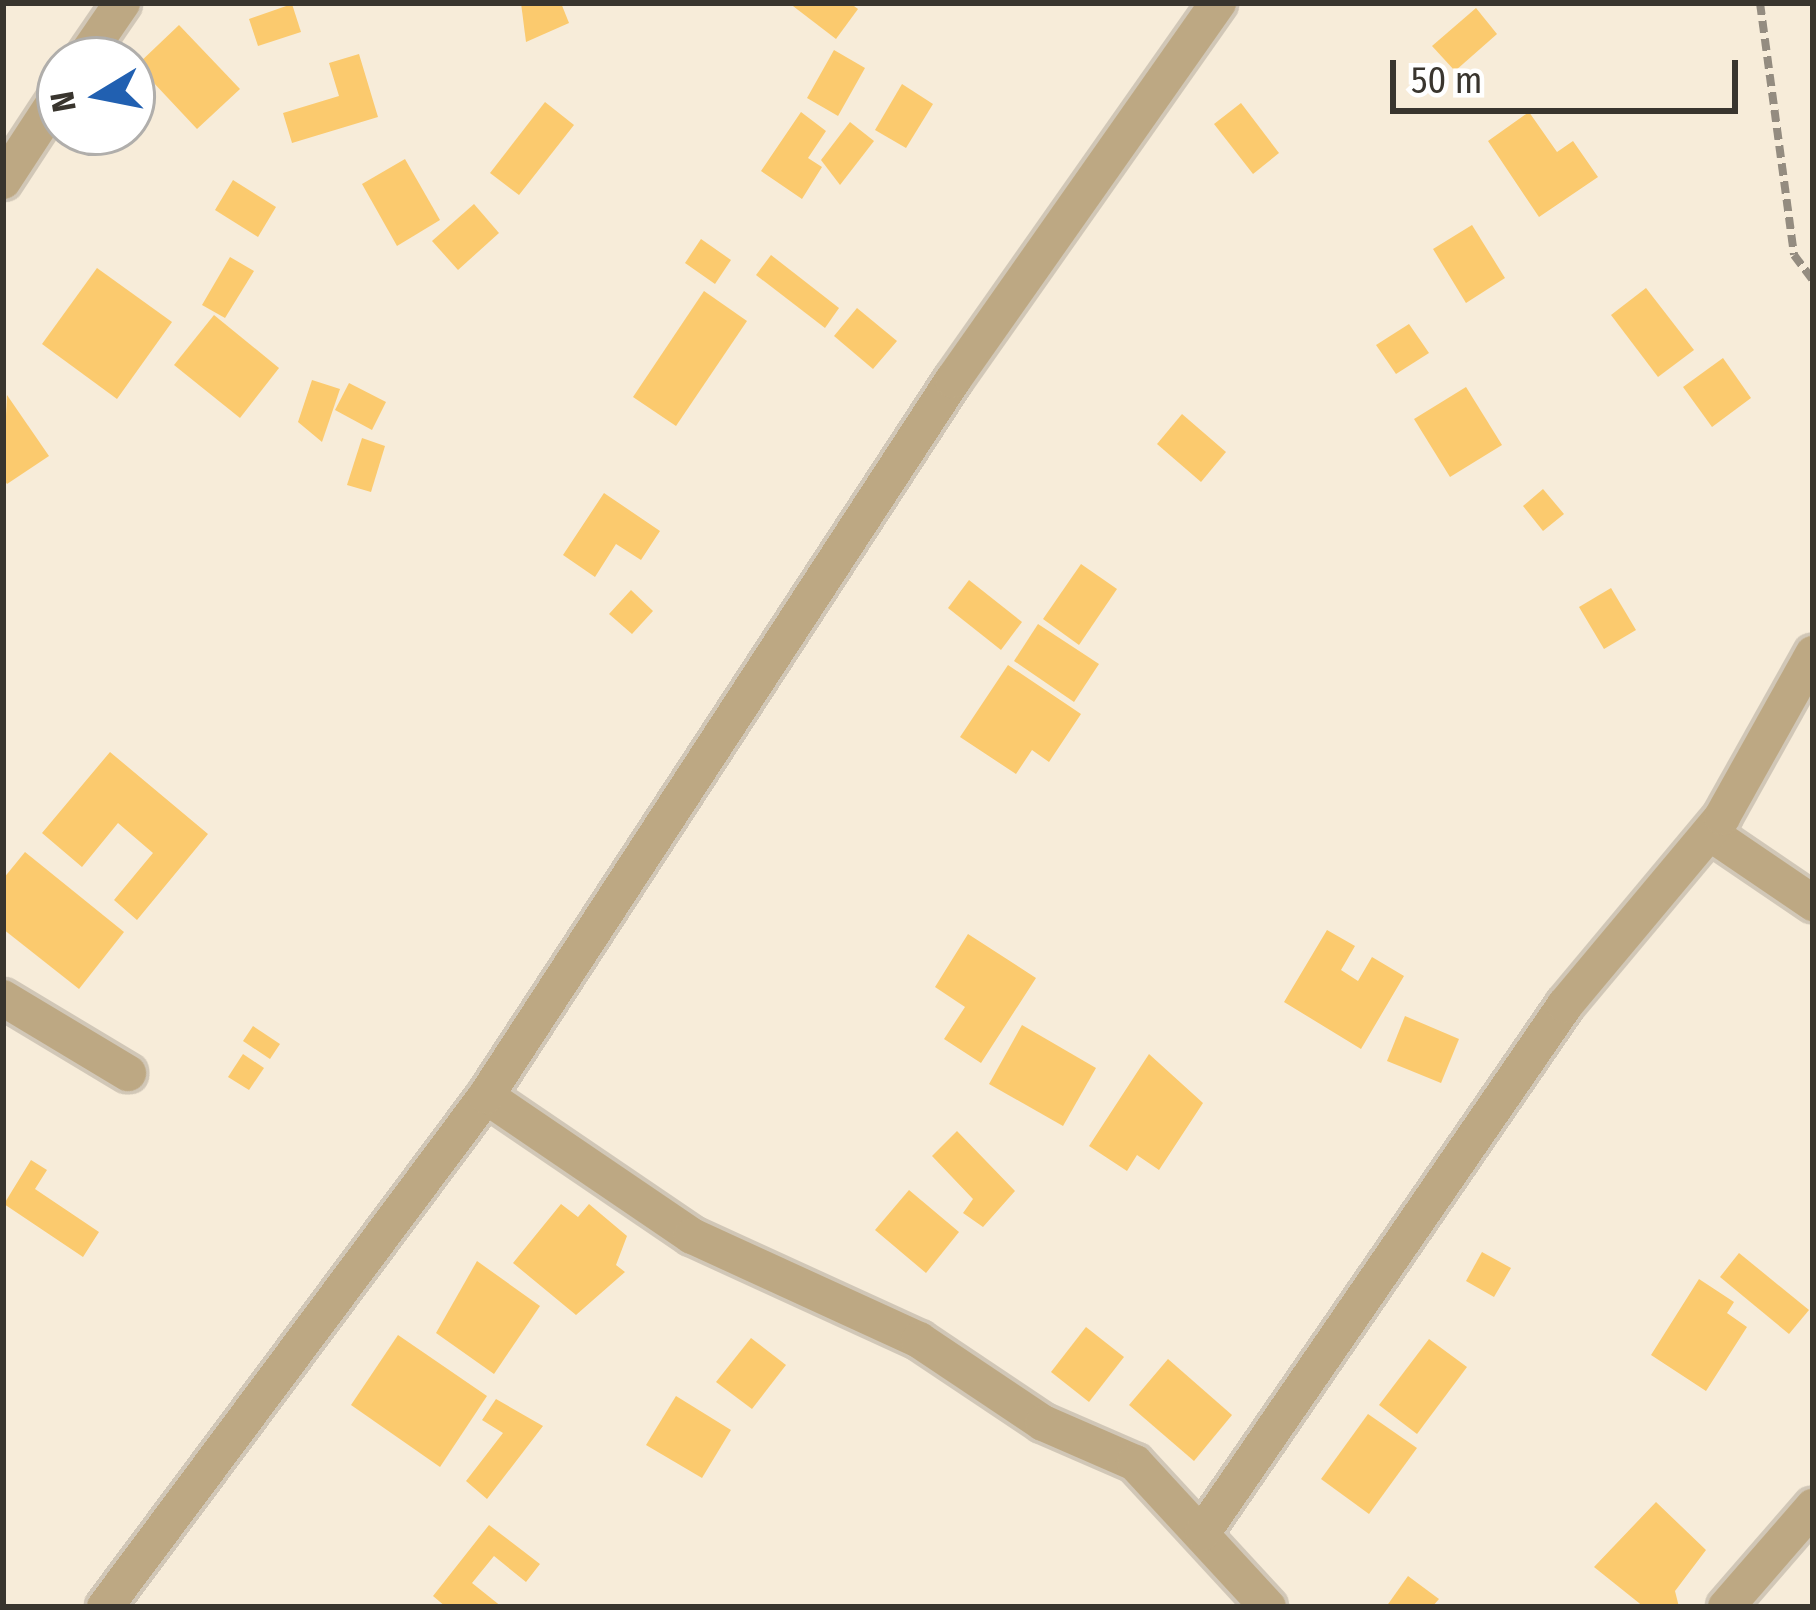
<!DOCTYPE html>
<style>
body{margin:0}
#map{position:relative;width:1816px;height:1610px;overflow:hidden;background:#f7ecd9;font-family:"Fira Sans Condensed",sans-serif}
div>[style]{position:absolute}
.building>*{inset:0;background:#fbca6e}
.path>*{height:8px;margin-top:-4px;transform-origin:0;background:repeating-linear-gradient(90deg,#948c80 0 12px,transparent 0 18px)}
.roads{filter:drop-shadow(3px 0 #d1c7b7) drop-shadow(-3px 0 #d1c7b7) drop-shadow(0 3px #d1c7b7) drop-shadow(0 -3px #d1c7b7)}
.minor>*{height:36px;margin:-18px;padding:0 18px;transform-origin:18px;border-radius:18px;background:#bda883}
span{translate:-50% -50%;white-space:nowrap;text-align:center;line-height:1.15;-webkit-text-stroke:9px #fff;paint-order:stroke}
.frame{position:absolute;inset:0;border:6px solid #39352e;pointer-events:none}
.north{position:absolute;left:36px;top:36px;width:120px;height:120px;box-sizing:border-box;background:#fff;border:3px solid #b0aeab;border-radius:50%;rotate:260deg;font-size:33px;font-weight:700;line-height:48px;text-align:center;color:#39352e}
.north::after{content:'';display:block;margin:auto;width:42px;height:54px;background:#2160b1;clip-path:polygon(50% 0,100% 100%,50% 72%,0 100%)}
.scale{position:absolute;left:1390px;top:60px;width:348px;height:54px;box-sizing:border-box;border:6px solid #39352e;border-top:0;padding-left:15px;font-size:36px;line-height:42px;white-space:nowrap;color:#39352e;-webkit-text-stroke:9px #fff;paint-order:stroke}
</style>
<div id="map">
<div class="building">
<div style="clip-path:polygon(521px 3px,561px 3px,569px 23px,526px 42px)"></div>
<div style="clip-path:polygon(789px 3px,850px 3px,858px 9px,836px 39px)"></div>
<div style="clip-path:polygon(292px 4px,301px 32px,258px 46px,249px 19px)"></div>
<div style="clip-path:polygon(1476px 8px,1497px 34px,1455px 71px,1432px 46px)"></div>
<div style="clip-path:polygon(179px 25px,240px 89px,197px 129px,137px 65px)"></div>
<div style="clip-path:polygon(834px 50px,865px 68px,838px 116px,807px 98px)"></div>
<div style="clip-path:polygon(359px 54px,378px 117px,292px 143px,283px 113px,339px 96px,329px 63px)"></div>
<div style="clip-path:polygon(902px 84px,933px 104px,906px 148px,875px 130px)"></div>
<div style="clip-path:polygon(545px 102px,574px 125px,519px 195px,490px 173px)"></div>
<div style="clip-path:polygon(1241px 103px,1279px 153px,1253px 174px,1214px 124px)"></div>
<div style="clip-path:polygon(801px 112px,826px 131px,808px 158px,822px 167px,802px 199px,761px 171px)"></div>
<div style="clip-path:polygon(1529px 112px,1557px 152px,1573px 141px,1598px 177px,1539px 217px,1488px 141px)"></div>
<div style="clip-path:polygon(850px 122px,874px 141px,840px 185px,821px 160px)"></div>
<div style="clip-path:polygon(405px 159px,440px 220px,397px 246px,362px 184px)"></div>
<div style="clip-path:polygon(233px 180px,276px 207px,258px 237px,215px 210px)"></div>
<div style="clip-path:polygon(474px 204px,499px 233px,458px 270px,432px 241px)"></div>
<div style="clip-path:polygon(1472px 225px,1505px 278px,1466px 303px,1433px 249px)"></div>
<div style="clip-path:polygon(701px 239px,731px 260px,715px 284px,685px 263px)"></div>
<div style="clip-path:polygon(771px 255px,839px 308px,825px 328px,756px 275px)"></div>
<div style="clip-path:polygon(230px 257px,254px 271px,225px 318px,202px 305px)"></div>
<div style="clip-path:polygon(97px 268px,172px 322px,117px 399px,42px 344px)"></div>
<div style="clip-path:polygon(1646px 288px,1694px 350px,1658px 377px,1611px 315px)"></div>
<div style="clip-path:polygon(704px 291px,747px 321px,676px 426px,633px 397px)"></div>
<div style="clip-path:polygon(857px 308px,897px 341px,873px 369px,834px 336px)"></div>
<div style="clip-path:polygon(214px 315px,279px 368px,240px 418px,174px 365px)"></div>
<div style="clip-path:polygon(1409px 324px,1429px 353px,1396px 374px,1376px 345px)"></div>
<div style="clip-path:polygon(1723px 358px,1751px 398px,1712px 427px,1683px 387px)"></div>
<div style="clip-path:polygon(312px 380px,340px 389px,322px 442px,298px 422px)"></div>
<div style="clip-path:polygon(349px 383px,386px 402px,372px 430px,335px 410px)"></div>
<div style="clip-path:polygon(1466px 387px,1502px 445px,1450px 477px,1414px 419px)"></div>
<div style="clip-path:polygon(7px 395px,49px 456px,7px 484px,3px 478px)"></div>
<div style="clip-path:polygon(1182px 414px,1226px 452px,1201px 482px,1157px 444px)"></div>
<div style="clip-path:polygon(362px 438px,385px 446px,371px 492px,347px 485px)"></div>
<div style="clip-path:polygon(1543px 489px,1564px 514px,1543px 531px,1523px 506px)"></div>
<div style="clip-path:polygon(604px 493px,660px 531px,641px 560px,616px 544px,595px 577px,563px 555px)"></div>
<div style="clip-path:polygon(1081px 564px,1117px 589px,1079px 645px,1043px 619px)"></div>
<div style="clip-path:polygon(969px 580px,1022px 622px,1001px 650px,948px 608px)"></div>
<div style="clip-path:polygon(1611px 588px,1636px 630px,1604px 649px,1579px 607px)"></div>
<div style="clip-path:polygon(631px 590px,653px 611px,632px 634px,609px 614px)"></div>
<div style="clip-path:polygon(1038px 624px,1099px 664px,1074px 702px,1014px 661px)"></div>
<div style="clip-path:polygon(1008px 665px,1081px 714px,1049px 762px,1032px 750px,1016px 774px,960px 737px)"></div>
<div style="clip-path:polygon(110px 752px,208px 834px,137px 920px,114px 900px,153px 853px,118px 823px,82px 867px,42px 833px)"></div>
<div style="clip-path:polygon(25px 852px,124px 932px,79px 989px,3px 929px,3px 879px)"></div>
<div style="clip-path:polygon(1327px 930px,1355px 946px,1341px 970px,1358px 981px,1372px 957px,1404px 976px,1361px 1049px,1284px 1002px)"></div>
<div style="clip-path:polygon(968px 934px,1036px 978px,981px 1063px,944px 1039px,965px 1007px,935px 987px)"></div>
<div style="clip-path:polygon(1405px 1016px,1459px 1039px,1441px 1083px,1387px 1061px)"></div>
<div style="clip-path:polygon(1022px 1025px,1096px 1068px,1063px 1126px,989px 1084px)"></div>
<div style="clip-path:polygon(253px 1026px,280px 1044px,270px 1059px,243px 1041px)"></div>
<div style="clip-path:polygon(243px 1054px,264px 1068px,249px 1090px,228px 1077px)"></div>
<div style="clip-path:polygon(1149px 1054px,1203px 1103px,1159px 1170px,1137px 1155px,1127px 1171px,1089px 1146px)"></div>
<div style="clip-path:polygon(957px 1131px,1015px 1191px,983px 1227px,963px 1213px,973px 1199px,932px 1156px)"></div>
<div style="clip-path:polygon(31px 1160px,47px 1170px,35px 1189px,99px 1232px,83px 1257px,4px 1204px)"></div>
<div style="clip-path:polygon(909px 1190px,959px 1232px,926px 1273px,875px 1230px)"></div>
<div style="clip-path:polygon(561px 1204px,578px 1217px,589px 1204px,627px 1236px,616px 1265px,625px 1272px,576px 1315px,513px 1263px)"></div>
<div style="clip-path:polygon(1482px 1252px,1511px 1268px,1494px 1297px,1466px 1281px)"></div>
<div style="clip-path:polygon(1739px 1253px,1809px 1310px,1789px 1334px,1720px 1277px)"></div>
<div style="clip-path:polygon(477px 1261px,540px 1306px,494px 1374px,436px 1333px)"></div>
<div style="clip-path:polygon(1699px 1279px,1734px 1302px,1727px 1313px,1747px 1327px,1706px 1391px,1651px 1355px)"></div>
<div style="clip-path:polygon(1086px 1327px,1124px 1357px,1089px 1402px,1051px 1372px)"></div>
<div style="clip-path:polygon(398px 1335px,487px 1396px,440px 1467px,351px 1405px)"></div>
<div style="clip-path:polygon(751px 1338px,786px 1365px,752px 1409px,716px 1382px)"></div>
<div style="clip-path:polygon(1429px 1339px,1467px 1367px,1417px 1434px,1379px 1405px)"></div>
<div style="clip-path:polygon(1168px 1359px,1232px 1415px,1194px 1461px,1129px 1405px)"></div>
<div style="clip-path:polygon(676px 1396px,731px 1430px,702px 1478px,646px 1445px)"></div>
<div style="clip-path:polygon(496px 1399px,543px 1426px,487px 1499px,466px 1481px,503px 1433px,482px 1420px)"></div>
<div style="clip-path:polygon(1368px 1414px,1417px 1448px,1369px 1514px,1321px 1479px)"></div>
<div style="clip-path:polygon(1656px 1502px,1706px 1550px,1675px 1591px,1679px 1607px,1644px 1607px,1594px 1567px)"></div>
<div style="clip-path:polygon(489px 1525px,540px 1564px,526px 1582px,494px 1556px,472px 1583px,502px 1607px,446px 1607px,433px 1596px)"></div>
<div style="clip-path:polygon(1408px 1576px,1439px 1599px,1432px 1607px,1386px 1607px)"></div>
</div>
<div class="path">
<div style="left:1760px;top:3px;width:254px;rotate:82.3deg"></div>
<div style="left:1794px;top:255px;width:31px;rotate:53deg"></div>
</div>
<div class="roads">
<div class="minor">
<div style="left:83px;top:60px;width:69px;rotate:-55.6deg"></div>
<div style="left:3px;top:181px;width:104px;rotate:-56.8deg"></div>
<div style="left:1710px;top:833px;width:125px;rotate:34.2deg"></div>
<div style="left:3px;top:998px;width:146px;rotate:31deg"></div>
<div style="left:486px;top:1096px;width:249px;rotate:34.2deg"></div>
<div style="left:692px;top:1236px;width:250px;rotate:24.6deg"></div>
<div style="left:919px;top:1340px;width:149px;rotate:33.8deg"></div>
<div style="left:1043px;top:1423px;width:100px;rotate:23.5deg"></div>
<div style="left:1135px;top:1463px;width:196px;rotate:47.3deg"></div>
<div style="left:1203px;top:1532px;width:639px;rotate:-55.51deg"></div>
<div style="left:1565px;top:1005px;width:245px;rotate:-50.1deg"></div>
<div style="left:1722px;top:817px;width:187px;rotate:-60.8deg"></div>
<div style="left:105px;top:1607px;width:637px;rotate:-53.29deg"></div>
<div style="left:486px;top:1096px;width:855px;rotate:-56.89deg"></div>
<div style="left:953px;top:380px;width:461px;rotate:-54.9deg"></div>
<div style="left:1726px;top:1607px;width:133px;rotate:-49deg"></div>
</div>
</div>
<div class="frame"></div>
<div class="north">N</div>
<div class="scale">50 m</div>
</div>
